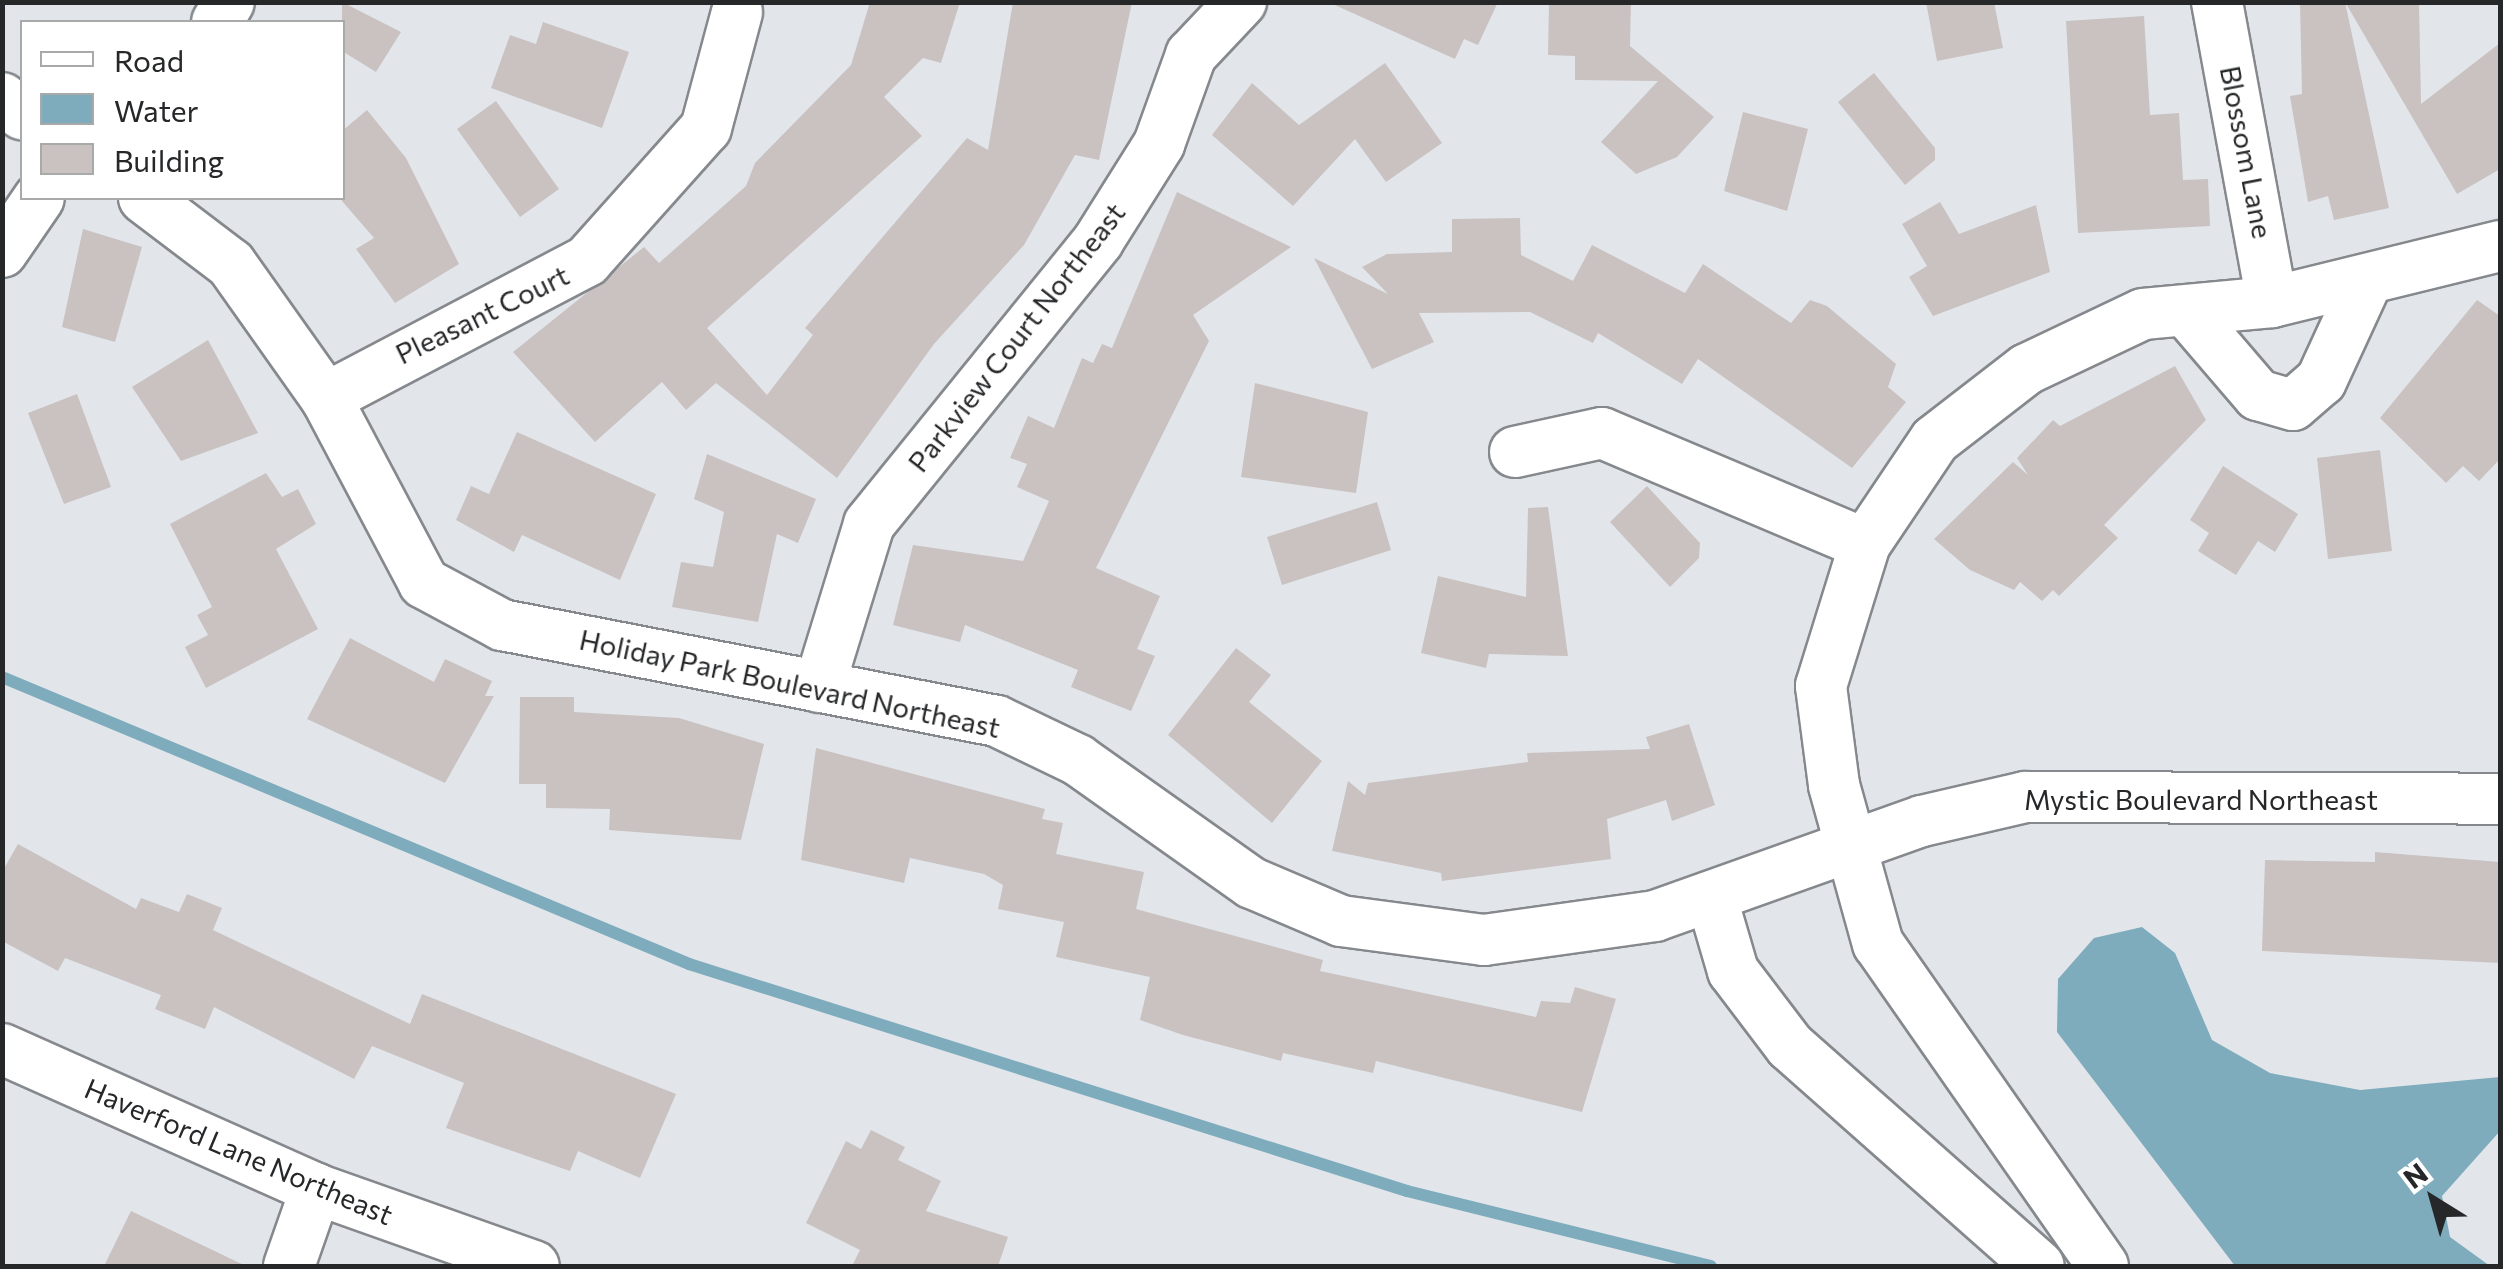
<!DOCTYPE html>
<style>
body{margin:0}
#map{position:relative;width:2503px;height:1269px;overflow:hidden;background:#e2e6eb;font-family:Commissioner,sans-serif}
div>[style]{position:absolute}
.water>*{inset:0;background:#7eacbc}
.stream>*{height:12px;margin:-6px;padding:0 6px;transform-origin:6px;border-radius:6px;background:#7eacbc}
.building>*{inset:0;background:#c9c2c1}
.roads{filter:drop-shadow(2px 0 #85898d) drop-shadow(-2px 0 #85898d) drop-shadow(0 2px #85898d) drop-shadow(0 -2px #85898d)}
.minor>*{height:50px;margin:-25px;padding:0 25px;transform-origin:25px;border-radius:25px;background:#fff}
span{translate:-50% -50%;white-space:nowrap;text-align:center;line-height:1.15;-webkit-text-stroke:8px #fff;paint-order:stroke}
.street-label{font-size:28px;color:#262729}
.frame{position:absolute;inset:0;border:5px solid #262729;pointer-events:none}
.legend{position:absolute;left:20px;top:20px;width:325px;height:180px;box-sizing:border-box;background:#fff;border:2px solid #a8a9a9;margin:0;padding:12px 18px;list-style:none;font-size:30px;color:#262729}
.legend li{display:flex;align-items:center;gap:20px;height:50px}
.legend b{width:50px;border:2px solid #a8a9a9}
.north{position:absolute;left:2383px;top:1149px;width:100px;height:100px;-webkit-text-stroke:8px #fff;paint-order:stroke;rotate:323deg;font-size:28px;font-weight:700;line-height:40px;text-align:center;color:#262729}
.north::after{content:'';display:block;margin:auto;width:35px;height:45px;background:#262729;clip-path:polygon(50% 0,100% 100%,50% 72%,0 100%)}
</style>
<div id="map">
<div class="water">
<div style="clip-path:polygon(2142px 927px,2175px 953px,2212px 1040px,2270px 1073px,2360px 1090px,2500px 1077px,2500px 1131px,2442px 1196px,2450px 1237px,2490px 1266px,2235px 1266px,2057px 1032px,2058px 979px,2094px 938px)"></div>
</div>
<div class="stream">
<div style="left:2px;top:677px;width:745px;rotate:22.67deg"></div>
<div style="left:689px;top:964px;width:753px;rotate:17.54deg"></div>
<div style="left:1407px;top:1191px;width:313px;rotate:13.9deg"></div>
</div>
<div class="building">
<div style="clip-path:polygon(342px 2px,401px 32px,376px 72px,342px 51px)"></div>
<div style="clip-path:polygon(870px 2px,960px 2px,941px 63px,923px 58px,884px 97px,922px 136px,707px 328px,767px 395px,813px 335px,805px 328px,967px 138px,988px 150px,1013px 2px,1132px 2px,1099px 160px,1075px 155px,1024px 245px,934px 344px,837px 478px,716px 383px,686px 410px,662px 382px,595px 442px,513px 352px,644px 247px,659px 263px,746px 186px,755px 163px,851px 65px)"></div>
<div style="clip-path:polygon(1328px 2px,1498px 2px,1478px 45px,1464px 39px,1455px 59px)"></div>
<div style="clip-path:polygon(1549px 2px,1631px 2px,1630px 46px,1714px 117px,1677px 157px,1636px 174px,1601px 142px,1658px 81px,1575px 80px,1575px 56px,1548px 55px)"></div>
<div style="clip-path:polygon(1926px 2px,1994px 2px,2003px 48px,1937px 61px)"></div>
<div style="clip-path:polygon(2300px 2px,2345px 2px,2389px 208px,2334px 220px,2328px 196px,2308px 202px,2290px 96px,2302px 94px)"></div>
<div style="clip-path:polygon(2345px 2px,2419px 2px,2421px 104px,2500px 43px,2500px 169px,2457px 194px)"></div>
<div style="clip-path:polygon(2144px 16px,2150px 115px,2179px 113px,2183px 180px,2208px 179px,2210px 226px,2078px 233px,2066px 21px)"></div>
<div style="clip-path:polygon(543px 22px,629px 52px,602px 128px,491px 88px,510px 35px,536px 44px)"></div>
<div style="clip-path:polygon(1385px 63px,1442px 143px,1386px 182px,1355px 139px,1293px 206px,1212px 135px,1252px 83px,1299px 125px)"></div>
<div style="clip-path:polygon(1874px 73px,1935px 148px,1935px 160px,1905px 185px,1838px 102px)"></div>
<div style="clip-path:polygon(496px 101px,559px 189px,520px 217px,457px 129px)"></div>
<div style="clip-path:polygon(367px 110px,406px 158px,459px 264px,395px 303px,356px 249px,374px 238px,342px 201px,342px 131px)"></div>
<div style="clip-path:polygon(1743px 112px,1808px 129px,1787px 211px,1724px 191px)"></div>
<div style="clip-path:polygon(1177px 192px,1291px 247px,1193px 315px,1209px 341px,1096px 568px,1160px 596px,1137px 649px,1155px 656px,1131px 711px,1071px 687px,1078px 670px,965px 625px,960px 642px,893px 625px,913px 545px,1023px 561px,1049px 501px,1017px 487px,1027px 464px,1010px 458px,1028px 416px,1054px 428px,1082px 358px,1093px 363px,1102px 344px,1112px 348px)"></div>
<div style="clip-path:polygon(1940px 202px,1959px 234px,2036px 205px,2050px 272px,1933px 316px,1909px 277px,1927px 266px,1902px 224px)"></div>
<div style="clip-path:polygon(1520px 218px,1521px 255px,1573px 281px,1592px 245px,1685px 293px,1703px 264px,1791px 323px,1810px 300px,1827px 306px,1896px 364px,1888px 387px,1906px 402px,1852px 468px,1698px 359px,1682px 384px,1598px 333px,1593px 343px,1530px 312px,1419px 313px,1434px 342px,1372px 369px,1314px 258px,1388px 294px,1362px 267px,1387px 254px,1452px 252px,1452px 219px)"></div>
<div style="clip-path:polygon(83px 229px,142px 247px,115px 342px,62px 327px)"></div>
<div style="clip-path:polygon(2477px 300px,2500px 316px,2500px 459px,2479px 481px,2463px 466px,2446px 483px,2380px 418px)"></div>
<div style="clip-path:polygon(208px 340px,258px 433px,181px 461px,132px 387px)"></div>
<div style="clip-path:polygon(2175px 366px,2206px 420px,2104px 525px,2118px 538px,2059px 596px,2053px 590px,2042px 601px,2020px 582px,2014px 590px,1970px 570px,1934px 539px,2013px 462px,2028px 475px,2017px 458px,2053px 420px,2060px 426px)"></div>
<div style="clip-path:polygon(1255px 383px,1368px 412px,1356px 493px,1241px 477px)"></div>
<div style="clip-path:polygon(77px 394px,111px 487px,64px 504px,28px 413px)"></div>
<div style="clip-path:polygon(517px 432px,656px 494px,620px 580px,522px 535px,514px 552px,456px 520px,471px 486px,489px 494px)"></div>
<div style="clip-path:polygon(2380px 450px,2392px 551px,2328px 559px,2317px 458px)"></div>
<div style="clip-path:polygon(707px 454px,816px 499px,798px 543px,777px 534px,758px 622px,672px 607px,681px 562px,713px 567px,724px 512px,694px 499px)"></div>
<div style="clip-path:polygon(2223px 466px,2298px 514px,2275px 552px,2258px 541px,2236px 575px,2198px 551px,2209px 533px,2190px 520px)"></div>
<div style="clip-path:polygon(266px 473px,282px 497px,298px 489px,316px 524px,276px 549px,318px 629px,206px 688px,185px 647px,208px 635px,197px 615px,212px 607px,170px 524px)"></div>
<div style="clip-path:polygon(1647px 486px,1700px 543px,1699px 558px,1670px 587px,1610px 522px)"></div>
<div style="clip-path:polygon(1377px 502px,1391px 550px,1282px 585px,1267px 537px)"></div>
<div style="clip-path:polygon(1548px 507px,1568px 656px,1489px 654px,1486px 668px,1421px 653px,1438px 576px,1526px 597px,1528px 508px)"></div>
<div style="clip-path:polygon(350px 638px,434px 682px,445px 659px,492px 681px,485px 696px,494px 696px,445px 783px,307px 719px)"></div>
<div style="clip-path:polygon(1236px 648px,1271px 675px,1249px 702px,1322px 761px,1272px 823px,1168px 735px)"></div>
<div style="clip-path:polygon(520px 697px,574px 697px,574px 712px,679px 718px,764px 744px,741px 840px,609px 830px,610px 809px,546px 808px,546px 784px,519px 784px)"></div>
<div style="clip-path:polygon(1689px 724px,1715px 805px,1672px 821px,1666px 800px,1607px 819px,1611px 859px,1442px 881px,1441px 873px,1332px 851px,1348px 781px,1365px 795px,1368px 783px,1528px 762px,1527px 753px,1650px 749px,1646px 737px)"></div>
<div style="clip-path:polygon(816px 748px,1045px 809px,1042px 819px,1063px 823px,1056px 854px,1144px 872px,1136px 909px,1323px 960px,1320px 971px,1536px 1017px,1541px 1001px,1570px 1003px,1575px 987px,1616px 999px,1582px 1112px,1376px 1061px,1373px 1073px,1283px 1053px,1281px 1061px,1183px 1035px,1140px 1020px,1150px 977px,1056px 957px,1064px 922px,998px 909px,1003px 885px,984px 874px,910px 858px,904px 883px,801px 860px)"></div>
<div style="clip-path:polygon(18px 844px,136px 909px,141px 898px,179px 912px,187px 894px,222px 908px,213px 930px,410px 1024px,422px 994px,676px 1094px,640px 1178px,578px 1151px,570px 1171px,446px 1128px,464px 1083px,372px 1046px,354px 1079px,214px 1007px,205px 1029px,155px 1009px,161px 995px,65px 958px,58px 971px,2px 941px,2px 872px)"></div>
<div style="clip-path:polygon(2375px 852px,2500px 862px,2500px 963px,2262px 951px,2265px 860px,2375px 862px)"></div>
<div style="clip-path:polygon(871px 1130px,905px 1147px,898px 1160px,941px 1181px,926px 1211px,1008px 1237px,998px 1266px,852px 1266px,860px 1250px,806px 1223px,846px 1141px,861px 1149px)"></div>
<div style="clip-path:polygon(131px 1211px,246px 1266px,104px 1266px)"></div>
</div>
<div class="roads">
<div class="minor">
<div style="left:2217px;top:2px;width:305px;rotate:79.6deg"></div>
<div style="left:217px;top:22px;width:23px;rotate:-59deg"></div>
<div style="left:2px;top:98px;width:26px;rotate:39deg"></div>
<div style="left:144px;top:198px;width:109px;rotate:37.2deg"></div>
<div style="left:231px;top:264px;width:164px;rotate:54.7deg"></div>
<div style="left:326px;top:398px;width:209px;rotate:62.1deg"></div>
<div style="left:424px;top:583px;width:89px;rotate:28.3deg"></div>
<div style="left:502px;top:625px;width:504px;rotate:10.98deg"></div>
<div style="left:997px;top:721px;width:90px;rotate:25.7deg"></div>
<div style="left:1078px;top:760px;width:213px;rotate:35.3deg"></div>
<div style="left:1252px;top:883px;width:97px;rotate:23.1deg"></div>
<div style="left:1341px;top:921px;width:144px;rotate:7.6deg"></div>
<div style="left:1484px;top:940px;width:173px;rotate:-8deg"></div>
<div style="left:1655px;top:916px;width:283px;rotate:-19.6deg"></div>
<div style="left:1922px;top:821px;width:106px;rotate:-13.1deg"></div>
<div style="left:2025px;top:797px;width:475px;rotate:0.2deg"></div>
<div style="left:2px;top:252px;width:65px;rotate:-55.6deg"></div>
<div style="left:2186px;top:311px;width:111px;rotate:49.4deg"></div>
<div style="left:2258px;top:395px;width:36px;rotate:16deg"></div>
<div style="left:2293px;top:405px;width:37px;rotate:-41deg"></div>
<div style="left:2321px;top:381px;width:112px;rotate:-65.3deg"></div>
<div style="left:326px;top:398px;width:295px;rotate:-27.7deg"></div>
<div style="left:587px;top:261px;width:178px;rotate:-48.2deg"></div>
<div style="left:706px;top:128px;width:120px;rotate:-75deg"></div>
<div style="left:1515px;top:452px;width:89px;rotate:-12.3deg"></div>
<div style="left:1602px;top:433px;width:285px;rotate:22.9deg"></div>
<div style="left:819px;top:687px;width:170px;rotate:-72.9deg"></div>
<div style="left:869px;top:524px;width:364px;rotate:-51deg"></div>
<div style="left:1098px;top:241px;width:115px;rotate:-57.8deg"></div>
<div style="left:1159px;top:144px;width:95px;rotate:-70.2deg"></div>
<div style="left:1191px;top:55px;width:73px;rotate:-46.7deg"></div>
<div style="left:1712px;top:899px;width:75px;rotate:73.7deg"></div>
<div style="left:1733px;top:971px;width:94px;rotate:52.8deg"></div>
<div style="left:1790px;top:1046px;width:332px;rotate:41.5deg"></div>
<div style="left:2px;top:1049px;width:344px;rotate:24deg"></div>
<div style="left:316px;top:1189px;width:231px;rotate:19.5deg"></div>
<div style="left:289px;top:1266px;width:82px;rotate:-70.7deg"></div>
<div style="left:2103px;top:1266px;width:393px;rotate:-124.9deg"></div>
<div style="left:1878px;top:944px;width:165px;rotate:-105.5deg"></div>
<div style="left:1834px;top:785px;width:100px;rotate:-97.5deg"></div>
<div style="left:1821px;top:686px;width:149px;rotate:-72.8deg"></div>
<div style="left:1865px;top:544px;width:125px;rotate:-56.1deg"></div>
<div style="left:1935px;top:440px;width:116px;rotate:-37.7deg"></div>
<div style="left:2027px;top:369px;width:128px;rotate:-25.4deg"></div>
<div style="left:2143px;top:314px;width:130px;rotate:-5.3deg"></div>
<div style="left:2272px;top:302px;width:235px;rotate:-13.8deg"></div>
</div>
</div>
<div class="street-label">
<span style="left:2247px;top:152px;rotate:79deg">Blossom Lane</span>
<span style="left:482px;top:314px;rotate:-26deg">Pleasant Court</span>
<span style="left:1016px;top:337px;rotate:-52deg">Parkview Court Northeast</span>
<span style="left:790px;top:683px;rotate:12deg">Holiday Park Boulevard Northeast</span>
<span style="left:2201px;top:799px">Mystic Boulevard Northeast</span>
<span style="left:239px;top:1151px;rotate:23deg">Haverford Lane Northeast</span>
</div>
<div class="frame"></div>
<ul class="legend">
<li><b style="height:12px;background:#fff"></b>Road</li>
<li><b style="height:28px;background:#7eacbc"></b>Water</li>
<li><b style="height:28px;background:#c9c2c1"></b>Building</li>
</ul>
<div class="north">N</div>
</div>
